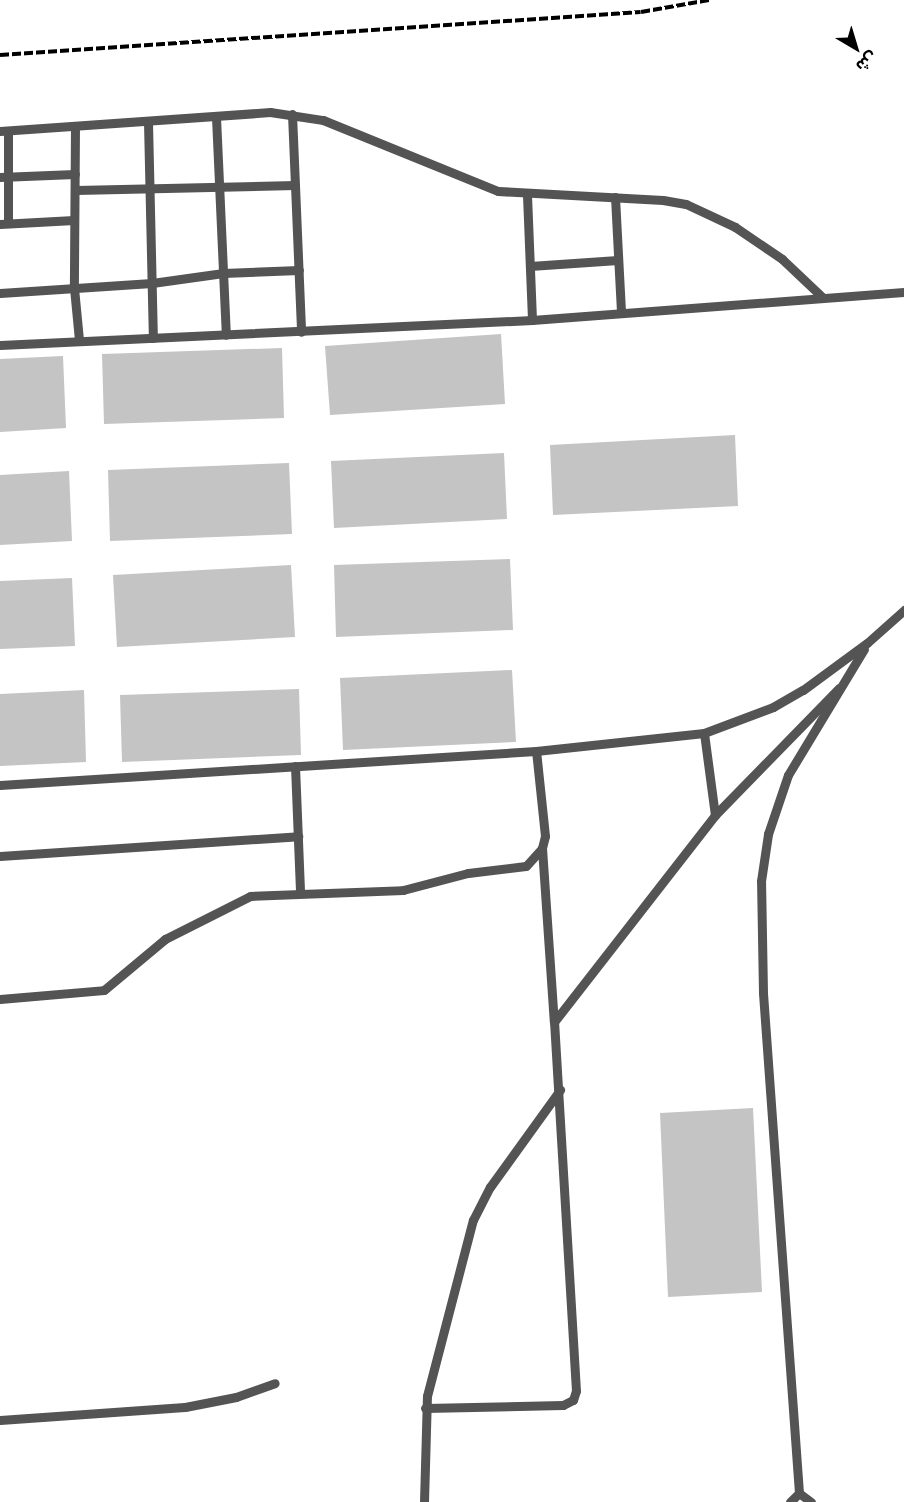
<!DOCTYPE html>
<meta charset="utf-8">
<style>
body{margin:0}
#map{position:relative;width:904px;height:1502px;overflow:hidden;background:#fff;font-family:Mulish,"Noto Sans Arabic",sans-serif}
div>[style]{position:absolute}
.building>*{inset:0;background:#c4c4c4}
.minor>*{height:9px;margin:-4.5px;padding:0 4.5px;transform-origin:4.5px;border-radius:4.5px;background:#545454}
.rail>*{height:4px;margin-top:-2px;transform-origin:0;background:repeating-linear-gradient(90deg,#000 0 9px,transparent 0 12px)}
span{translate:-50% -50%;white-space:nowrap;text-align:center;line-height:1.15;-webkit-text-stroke:5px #fff;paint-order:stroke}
.north{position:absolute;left:826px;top:18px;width:60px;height:60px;-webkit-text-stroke:4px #fff;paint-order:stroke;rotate:142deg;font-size:16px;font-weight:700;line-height:24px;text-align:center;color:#000}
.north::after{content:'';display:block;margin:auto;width:21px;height:27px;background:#000;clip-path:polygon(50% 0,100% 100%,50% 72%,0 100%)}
</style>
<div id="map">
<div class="building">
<div style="clip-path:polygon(501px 334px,505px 404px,330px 415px,325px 346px)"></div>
<div style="clip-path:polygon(282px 348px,284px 418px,104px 424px,102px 354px)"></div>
<div style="clip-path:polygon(63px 356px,66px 428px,0 432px,0 359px)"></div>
<div style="clip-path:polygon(735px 435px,738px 506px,553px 515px,550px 445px)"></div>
<div style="clip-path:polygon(504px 453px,507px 519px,334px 528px,331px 461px)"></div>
<div style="clip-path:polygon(289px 463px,292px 534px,110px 541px,108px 470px)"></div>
<div style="clip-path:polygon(69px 471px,72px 541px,0 545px,0 475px)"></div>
<div style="clip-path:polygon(510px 559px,513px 630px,336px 637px,334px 565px)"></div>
<div style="clip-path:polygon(291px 565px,295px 637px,117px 647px,113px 575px)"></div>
<div style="clip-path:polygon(72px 578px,75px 646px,0 649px,0 581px)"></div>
<div style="clip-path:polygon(512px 670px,516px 742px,343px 750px,340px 678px)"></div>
<div style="clip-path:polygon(299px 689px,301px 755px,122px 762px,120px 695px)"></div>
<div style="clip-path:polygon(84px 690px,86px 762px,0 766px,0 694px)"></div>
<div style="clip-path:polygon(753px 1108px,762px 1292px,668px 1297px,660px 1113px)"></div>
</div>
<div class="minor">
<div style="left:292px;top:114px;width:218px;rotate:87.6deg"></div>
<div style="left:216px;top:117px;width:218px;rotate:87.4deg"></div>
<div style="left:148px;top:122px;width:216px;rotate:88.7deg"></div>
<div style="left:75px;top:127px;width:161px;rotate:90.4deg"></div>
<div style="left:74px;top:288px;width:52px;rotate:84.5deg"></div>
<div style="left:0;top:131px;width:271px;rotate:-4deg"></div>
<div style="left:270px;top:112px;width:54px;rotate:8.6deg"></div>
<div style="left:323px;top:120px;width:189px;rotate:22.1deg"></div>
<div style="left:498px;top:191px;width:165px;rotate:3.1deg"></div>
<div style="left:663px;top:200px;width:23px;rotate:10deg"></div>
<div style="left:686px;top:204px;width:54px;rotate:25.1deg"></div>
<div style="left:735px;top:227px;width:57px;rotate:34.2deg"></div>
<div style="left:782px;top:259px;width:55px;rotate:43.5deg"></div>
<div style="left:0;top:177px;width:75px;rotate:-2.3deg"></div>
<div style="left:76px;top:190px;width:219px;rotate:-1.3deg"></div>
<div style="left:527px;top:195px;width:125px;rotate:87.7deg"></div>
<div style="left:615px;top:197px;width:116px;rotate:87deg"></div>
<div style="left:8px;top:223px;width:92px;rotate:-90deg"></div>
<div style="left:0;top:224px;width:74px;rotate:-3.1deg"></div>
<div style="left:530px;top:266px;width:88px;rotate:-3.9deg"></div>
<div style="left:0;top:293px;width:152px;rotate:-3.8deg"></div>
<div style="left:152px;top:283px;width:72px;rotate:-8deg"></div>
<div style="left:223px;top:273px;width:76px;rotate:-2.3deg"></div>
<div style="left:0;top:345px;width:533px;rotate:-2.69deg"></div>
<div style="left:532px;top:320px;width:373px;rotate:-4.3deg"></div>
<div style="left:704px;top:733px;width:83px;rotate:82.4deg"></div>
<div style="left:295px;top:766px;width:127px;rotate:87.7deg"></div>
<div style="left:0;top:785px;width:537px;rotate:-3.63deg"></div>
<div style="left:536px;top:751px;width:169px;rotate:-6.1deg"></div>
<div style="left:704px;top:733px;width:74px;rotate:-20.6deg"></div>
<div style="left:773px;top:707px;width:34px;rotate:-30deg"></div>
<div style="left:803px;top:690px;width:79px;rotate:-36.3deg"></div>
<div style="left:867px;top:643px;width:50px;rotate:-41.7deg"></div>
<div style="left:542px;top:848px;width:174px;rotate:86.1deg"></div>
<div style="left:0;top:856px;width:299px;rotate:-3.8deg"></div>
<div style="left:0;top:999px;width:104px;rotate:-4.9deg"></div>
<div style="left:104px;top:990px;width:80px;rotate:-39.9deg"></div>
<div style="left:165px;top:939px;width:95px;rotate:-26.8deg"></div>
<div style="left:250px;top:896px;width:153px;rotate:-2.2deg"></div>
<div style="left:403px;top:890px;width:67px;rotate:-14.7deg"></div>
<div style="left:468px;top:873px;width:58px;rotate:-6.9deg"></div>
<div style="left:526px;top:866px;width:24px;rotate:-48deg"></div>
<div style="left:542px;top:848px;width:12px;rotate:-76deg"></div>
<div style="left:545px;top:836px;width:85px;rotate:-96deg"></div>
<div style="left:425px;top:1408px;width:138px;rotate:-1.2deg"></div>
<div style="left:563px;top:1405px;width:11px;rotate:-27deg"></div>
<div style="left:573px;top:1400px;width:9px;rotate:-72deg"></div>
<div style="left:576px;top:1391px;width:370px;rotate:-93.4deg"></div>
<div style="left:554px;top:1022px;width:262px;rotate:-52.1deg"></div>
<div style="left:715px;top:815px;width:177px;rotate:-45.7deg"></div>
<div style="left:0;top:1420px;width:185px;rotate:-4deg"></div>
<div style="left:185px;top:1407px;width:52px;rotate:-11.1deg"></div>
<div style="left:236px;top:1397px;width:41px;rotate:-19.7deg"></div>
<div style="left:424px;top:1502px;width:106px;rotate:-88.4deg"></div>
<div style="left:427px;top:1396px;width:182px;rotate:-75.4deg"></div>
<div style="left:473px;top:1220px;width:37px;rotate:-63deg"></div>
<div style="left:490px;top:1187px;width:120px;rotate:-54.2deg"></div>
<div style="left:790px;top:1502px;width:13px;rotate:-45deg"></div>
<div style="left:811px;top:1502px;width:15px;rotate:-143deg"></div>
<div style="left:799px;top:1493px;width:501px;rotate:-94.12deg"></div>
<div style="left:763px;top:993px;width:112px;rotate:-91deg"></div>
<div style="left:761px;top:881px;width:48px;rotate:-81.5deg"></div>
<div style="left:768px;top:834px;width:62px;rotate:-71.3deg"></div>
<div style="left:788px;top:775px;width:147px;rotate:-58.9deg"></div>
</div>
<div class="rail">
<div style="left:0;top:55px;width:642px;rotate:-3.84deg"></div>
<div style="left:641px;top:12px;width:69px;rotate:-10deg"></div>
</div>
<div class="north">ش</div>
</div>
